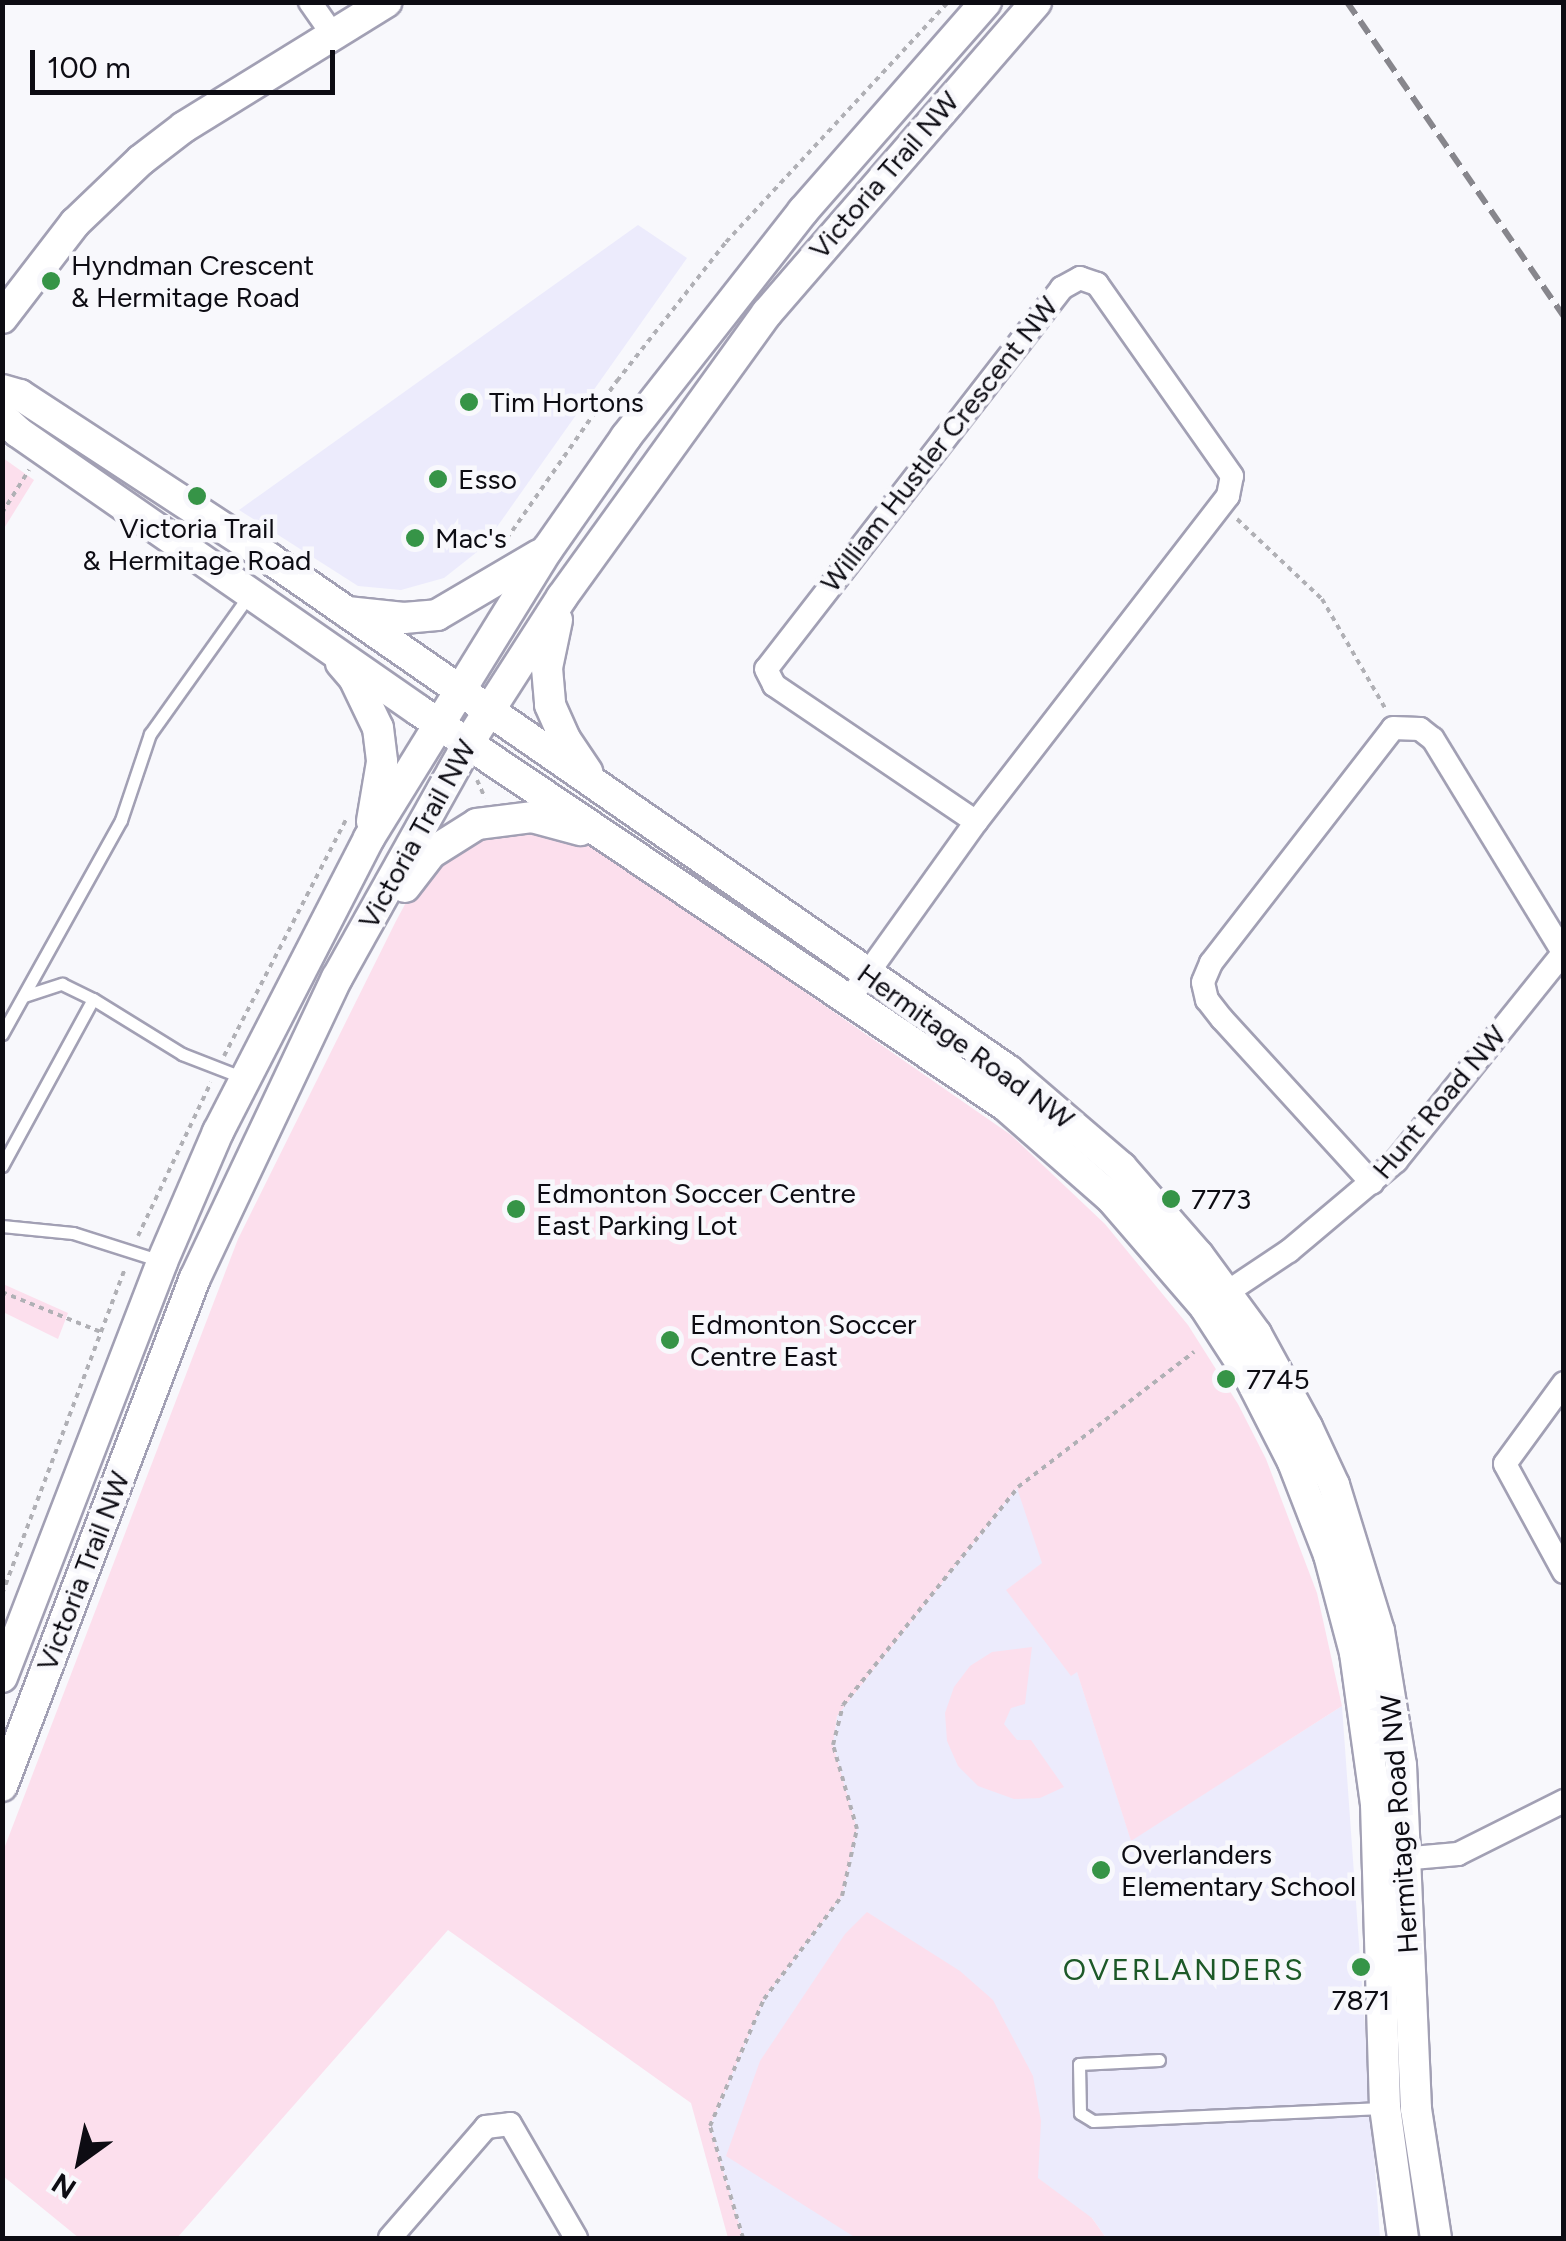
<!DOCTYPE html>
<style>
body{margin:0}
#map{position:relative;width:1566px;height:2241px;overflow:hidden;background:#f8f8fc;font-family:Figtree,sans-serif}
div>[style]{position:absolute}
.built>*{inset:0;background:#ecebfc}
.green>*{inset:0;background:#fcdfed}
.path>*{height:4px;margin-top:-2px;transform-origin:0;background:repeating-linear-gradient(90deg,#b0b0b5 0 5px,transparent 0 10px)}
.roads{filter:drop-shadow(2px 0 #a2a0b4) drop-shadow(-2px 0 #a2a0b4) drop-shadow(0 2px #a2a0b4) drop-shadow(0 -2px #a2a0b4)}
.lane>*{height:11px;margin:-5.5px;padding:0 5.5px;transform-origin:5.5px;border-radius:5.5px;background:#fff}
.street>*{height:22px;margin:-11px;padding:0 11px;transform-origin:11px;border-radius:11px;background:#fff}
.secondary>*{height:30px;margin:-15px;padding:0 15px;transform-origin:15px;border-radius:15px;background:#fff}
.rail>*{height:6px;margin-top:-3px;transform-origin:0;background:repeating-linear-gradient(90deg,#87868c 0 15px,transparent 0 23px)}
.dots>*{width:28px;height:28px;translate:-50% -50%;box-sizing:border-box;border:5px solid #f8f8fc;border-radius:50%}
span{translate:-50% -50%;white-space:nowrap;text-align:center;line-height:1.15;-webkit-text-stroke:9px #f8f8fc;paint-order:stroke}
.street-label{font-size:28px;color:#0d0c13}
.poi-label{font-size:28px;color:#0d0c13}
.left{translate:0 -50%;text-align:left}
.neighbourhood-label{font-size:30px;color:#1d5928;letter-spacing:2.5px}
.frame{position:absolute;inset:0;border:5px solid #0d0c13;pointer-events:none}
.north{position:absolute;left:30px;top:2111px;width:100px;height:100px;-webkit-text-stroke:8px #f8f8fc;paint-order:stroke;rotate:213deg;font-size:28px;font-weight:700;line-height:40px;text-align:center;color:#0d0c13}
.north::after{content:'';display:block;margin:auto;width:35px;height:45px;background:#0d0c13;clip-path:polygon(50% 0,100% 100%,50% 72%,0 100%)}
.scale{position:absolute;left:30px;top:50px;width:305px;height:45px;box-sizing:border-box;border:5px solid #0d0c13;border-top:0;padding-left:12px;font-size:30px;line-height:35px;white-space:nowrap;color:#0d0c13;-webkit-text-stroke:8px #f8f8fc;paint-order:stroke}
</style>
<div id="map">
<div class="built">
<div style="clip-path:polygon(638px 225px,687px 258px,482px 548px,444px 578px,401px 590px,358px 586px,239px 510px)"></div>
<div style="clip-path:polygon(1018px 1487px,1131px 1840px,1342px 1706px,1380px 2238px,1106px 2238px,1092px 2218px,966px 2238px,743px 2238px,710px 2126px,764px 1999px,842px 1896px,838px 1762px,833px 1745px,837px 1716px)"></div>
</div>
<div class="green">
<div style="clip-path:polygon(3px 458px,34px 480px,3px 530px)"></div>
<div style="clip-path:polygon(522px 827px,573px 838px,606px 854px,1011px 1135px,1105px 1224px,1188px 1325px,1238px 1404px,1266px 1459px,1317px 1593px,1342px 1706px,1131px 1841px,1077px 1672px,1071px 1676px,1006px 1590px,1042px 1563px,1017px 1488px,837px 1716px,833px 1745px,857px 1829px,842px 1896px,764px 1999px,710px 2126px,743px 2238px,728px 2238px,691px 2103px,448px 1930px,177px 2238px,79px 2238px,3px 2176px,2px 1854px,238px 1239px,396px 921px,416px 884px,451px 852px,481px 836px)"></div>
<div style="clip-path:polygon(3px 1284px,68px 1313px,58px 1339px,3px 1312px)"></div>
<div style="clip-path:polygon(1032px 1647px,1025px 1704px,1011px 1708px,1004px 1724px,1017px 1740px,1031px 1740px,1064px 1787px,1040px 1798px,1014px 1799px,978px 1786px,958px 1766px,947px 1741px,945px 1713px,954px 1687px,970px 1666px,992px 1652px)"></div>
<div style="clip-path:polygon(867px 1912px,960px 1971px,993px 2000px,1033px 2076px,1041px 2121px,1038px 2178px,1092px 2218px,1106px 2238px,856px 2238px,726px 2156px,760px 2061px,845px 1934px)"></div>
</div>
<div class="path">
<div style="left:2px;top:513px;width:51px;rotate:-57.9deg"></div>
<div style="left:1237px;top:519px;width:117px;rotate:43.3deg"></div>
<div style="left:1322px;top:599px;width:128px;rotate:60deg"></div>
<div style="left:501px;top:547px;width:203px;rotate:-55.1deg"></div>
<div style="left:617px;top:381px;width:177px;rotate:-51.9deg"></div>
<div style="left:726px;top:242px;width:327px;rotate:-47.2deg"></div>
<div style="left:477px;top:780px;width:20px;rotate:66deg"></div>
<div style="left:224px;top:1056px;width:266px;rotate:-62.7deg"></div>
<div style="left:138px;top:1236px;width:170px;rotate:-64.6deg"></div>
<div style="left:2px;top:1292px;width:107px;rotate:22deg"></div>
<div style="left:2px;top:1594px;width:348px;rotate:-69.3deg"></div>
<div style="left:743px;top:2238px;width:117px;rotate:-106.4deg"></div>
<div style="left:710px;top:2126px;width:138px;rotate:-67deg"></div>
<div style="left:764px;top:1999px;width:129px;rotate:-52.9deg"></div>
<div style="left:842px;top:1896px;width:69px;rotate:-77.4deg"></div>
<div style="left:857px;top:1829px;width:87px;rotate:-105.9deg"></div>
<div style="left:833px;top:1745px;width:41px;rotate:-76deg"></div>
<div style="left:843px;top:1705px;width:280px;rotate:-51.2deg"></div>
<div style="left:1018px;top:1487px;width:222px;rotate:-37.5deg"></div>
</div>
<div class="roads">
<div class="lane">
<div style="left:24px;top:996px;width:40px;rotate:-18deg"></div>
<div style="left:62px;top:984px;width:34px;rotate:26deg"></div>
<div style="left:2px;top:1034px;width:245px;rotate:-60.9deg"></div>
<div style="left:121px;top:820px;width:91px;rotate:-71.4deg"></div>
<div style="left:150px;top:734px;width:171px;rotate:-54.5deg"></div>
<div style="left:2px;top:1166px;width:190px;rotate:-61.4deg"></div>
<div style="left:93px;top:999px;width:105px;rotate:31.7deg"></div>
<div style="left:182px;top:1054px;width:66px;rotate:21.2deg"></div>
<div style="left:2px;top:1226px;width:71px;rotate:5.6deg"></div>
<div style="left:73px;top:1233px;width:89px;rotate:17.6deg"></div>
<div style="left:1159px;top:2060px;width:80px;rotate:177.1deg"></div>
<div style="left:1079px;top:2064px;width:49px;rotate:88.8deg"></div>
<div style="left:1080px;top:2113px;width:15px;rotate:32deg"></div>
<div style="left:1093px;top:2121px;width:289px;rotate:-2.6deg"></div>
</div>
<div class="street">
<div style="left:310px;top:2px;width:40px;rotate:55.1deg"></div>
<div style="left:850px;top:998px;width:216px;rotate:-54.4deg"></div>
<div style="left:976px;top:822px;width:412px;rotate:-52.3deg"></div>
<div style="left:1228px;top:496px;width:20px;rotate:-79deg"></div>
<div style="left:1232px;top:476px;width:235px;rotate:-125.1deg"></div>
<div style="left:1097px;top:284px;width:18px;rotate:-161deg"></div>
<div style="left:1080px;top:278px;width:21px;rotate:151deg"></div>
<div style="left:1062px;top:288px;width:482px;rotate:127.8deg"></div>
<div style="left:766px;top:669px;width:18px;rotate:63deg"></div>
<div style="left:774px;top:685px;width:244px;rotate:34.1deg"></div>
<div style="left:1372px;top:1183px;width:222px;rotate:-132.4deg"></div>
<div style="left:1222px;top:1019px;width:24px;rotate:-128deg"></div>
<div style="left:1207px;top:1000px;width:18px;rotate:-103deg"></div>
<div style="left:1203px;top:982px;width:21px;rotate:-67deg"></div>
<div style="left:1211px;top:963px;width:297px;rotate:-52.2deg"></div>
<div style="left:1393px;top:728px;width:27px;rotate:2deg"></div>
<div style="left:1420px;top:729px;width:16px;rotate:38deg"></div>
<div style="left:1433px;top:739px;width:252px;rotate:58.6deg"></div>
<div style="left:1214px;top:1301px;width:90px;rotate:-33.7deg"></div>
<div style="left:1289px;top:1251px;width:140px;rotate:-40.1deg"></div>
<div style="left:1396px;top:1161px;width:267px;rotate:-51.2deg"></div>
<div style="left:1564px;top:1383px;width:100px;rotate:126.1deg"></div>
<div style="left:1505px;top:1464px;width:123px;rotate:61.4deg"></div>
<div style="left:1390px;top:1860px;width:68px;rotate:-5deg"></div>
<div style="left:1458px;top:1854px;width:119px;rotate:-26.6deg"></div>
<div style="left:390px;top:2238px;width:147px;rotate:-49.1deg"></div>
<div style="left:486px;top:2127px;width:24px;rotate:-7deg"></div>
<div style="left:510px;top:2124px;width:132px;rotate:59.9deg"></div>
</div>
<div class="secondary">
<div style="left:2px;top:318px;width:120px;rotate:-52.5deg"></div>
<div style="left:75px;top:223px;width:91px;rotate:-43.7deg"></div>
<div style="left:141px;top:160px;width:54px;rotate:-37.5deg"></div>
<div style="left:184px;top:127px;width:238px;rotate:-31.7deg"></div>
<div style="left:2px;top:390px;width:19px;rotate:16deg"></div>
<div style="left:20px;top:395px;width:298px;rotate:33.2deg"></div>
<div style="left:269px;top:558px;width:900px;rotate:34.73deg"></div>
<div style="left:1009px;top:1071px;width:148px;rotate:40.6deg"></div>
<div style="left:1121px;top:1167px;width:117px;rotate:48.8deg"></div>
<div style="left:1198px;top:1255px;width:98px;rotate:53.7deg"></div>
<div style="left:1256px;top:1334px;width:106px;rotate:61.3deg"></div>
<div style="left:1307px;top:1427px;width:64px;rotate:65deg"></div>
<div style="left:1334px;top:1485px;width:153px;rotate:72.9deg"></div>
<div style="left:1379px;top:1631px;width:136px;rotate:80.7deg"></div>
<div style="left:1401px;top:1765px;width:344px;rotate:87.5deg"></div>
<div style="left:1416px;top:2109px;width:131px;rotate:81.2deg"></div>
<div style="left:2px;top:417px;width:22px;rotate:43deg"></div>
<div style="left:18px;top:432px;width:487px;rotate:34.8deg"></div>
<div style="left:418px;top:710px;width:709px;rotate:33.96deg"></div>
<div style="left:1006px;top:1106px;width:140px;rotate:41.2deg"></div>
<div style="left:1111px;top:1198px;width:144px;rotate:49.2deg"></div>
<div style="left:1205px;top:1307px;width:77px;rotate:57.1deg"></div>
<div style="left:1247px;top:1372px;width:101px;rotate:62.9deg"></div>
<div style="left:1293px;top:1462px;width:100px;rotate:68.8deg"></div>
<div style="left:1329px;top:1555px;width:101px;rotate:75.1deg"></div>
<div style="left:1355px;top:1653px;width:152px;rotate:82.1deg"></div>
<div style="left:1376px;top:1804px;width:303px;rotate:88.3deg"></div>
<div style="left:1385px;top:2107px;width:132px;rotate:82.2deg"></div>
<div style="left:347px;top:612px;width:57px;rotate:6deg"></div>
<div style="left:404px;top:618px;width:33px;rotate:-5deg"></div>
<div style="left:437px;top:615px;width:118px;rotate:-30.5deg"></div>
<div style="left:557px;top:620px;width:49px;rotate:101.8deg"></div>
<div style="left:547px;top:668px;width:37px;rotate:85deg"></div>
<div style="left:550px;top:705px;width:37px;rotate:66deg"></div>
<div style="left:565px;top:739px;width:40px;rotate:56deg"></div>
<div style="left:341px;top:663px;width:20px;rotate:49deg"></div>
<div style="left:354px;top:678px;width:55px;rotate:64.4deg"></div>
<div style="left:378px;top:728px;width:34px;rotate:83deg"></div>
<div style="left:382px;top:762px;width:60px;rotate:99.6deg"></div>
<div style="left:405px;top:887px;width:43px;rotate:-52.6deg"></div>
<div style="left:431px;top:853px;width:54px;rotate:-32.2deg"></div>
<div style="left:477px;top:824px;width:55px;rotate:-7.3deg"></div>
<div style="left:532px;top:817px;width:50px;rotate:15.2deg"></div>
<div style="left:2px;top:1677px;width:445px;rotate:-68.9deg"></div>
<div style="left:162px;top:1262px;width:142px;rotate:-66.7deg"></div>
<div style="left:218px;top:1132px;width:331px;rotate:-62.8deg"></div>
<div style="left:369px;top:838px;width:339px;rotate:-58.3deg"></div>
<div style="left:547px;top:550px;width:138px;rotate:-55deg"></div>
<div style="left:626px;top:437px;width:287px;rotate:-51.9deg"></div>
<div style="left:803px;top:211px;width:278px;rotate:-48.8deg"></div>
<div style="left:2px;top:1786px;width:543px;rotate:-69.2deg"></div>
<div style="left:195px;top:1278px;width:332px;rotate:-64.7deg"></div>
<div style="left:337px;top:978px;width:270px;rotate:-60.8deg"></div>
<div style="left:469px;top:742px;width:172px;rotate:-57.3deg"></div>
<div style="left:562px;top:597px;width:350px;rotate:-54.2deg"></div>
<div style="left:767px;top:313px;width:411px;rotate:-49.1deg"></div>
</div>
</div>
<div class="rail">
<div style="left:1347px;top:2px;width:382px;rotate:55.4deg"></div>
</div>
<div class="dots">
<div style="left:51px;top:281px;background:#369447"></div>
<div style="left:469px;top:402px;background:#369447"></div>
<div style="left:438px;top:479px;background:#369447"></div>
<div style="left:197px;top:496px;background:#369447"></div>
<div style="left:415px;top:538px;background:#369447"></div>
<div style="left:1171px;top:1199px;background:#369447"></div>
<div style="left:516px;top:1209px;background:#369447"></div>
<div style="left:670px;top:1340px;background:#369447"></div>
<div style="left:1226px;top:1379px;background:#369447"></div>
<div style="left:1101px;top:1870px;background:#369447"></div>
<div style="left:1361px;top:1967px;background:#369447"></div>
</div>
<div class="street-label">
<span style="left:884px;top:175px;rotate:-49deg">Victoria Trail NW</span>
<span style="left:939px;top:444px;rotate:-52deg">William Hustler Crescent NW</span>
<span style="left:417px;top:834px;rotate:-61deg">Victoria Trail NW</span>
<span style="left:966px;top:1046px;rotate:36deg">Hermitage Road NW</span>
<span style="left:1439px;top:1102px;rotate:-50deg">Hunt Road NW</span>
<span style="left:83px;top:1571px;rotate:-69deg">Victoria Trail NW</span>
<span style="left:1399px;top:1824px;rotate:-94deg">Hermitage Road NW</span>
</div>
<div class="poi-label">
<span class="left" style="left:71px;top:281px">Hyndman Crescent<br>&amp; Hermitage Road</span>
<span class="left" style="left:489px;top:402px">Tim Hortons</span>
<span class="left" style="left:458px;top:479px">Esso</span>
<span style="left:197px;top:544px">Victoria Trail<br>&amp; Hermitage Road</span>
<span class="left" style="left:435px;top:538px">Mac's</span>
<span class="left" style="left:536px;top:1209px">Edmonton Soccer Centre<br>East Parking Lot</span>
<span class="left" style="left:1191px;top:1199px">7773</span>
<span class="left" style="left:690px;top:1340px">Edmonton Soccer<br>Centre East</span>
<span class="left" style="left:1246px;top:1379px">7745</span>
<span class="left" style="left:1121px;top:1870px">Overlanders<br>Elementary School</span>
<span style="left:1361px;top:2000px">7871</span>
</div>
<div class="neighbourhood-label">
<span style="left:1184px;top:1970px">OVERLANDERS</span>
</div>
<div class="frame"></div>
<div class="north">N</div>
<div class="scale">100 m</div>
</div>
